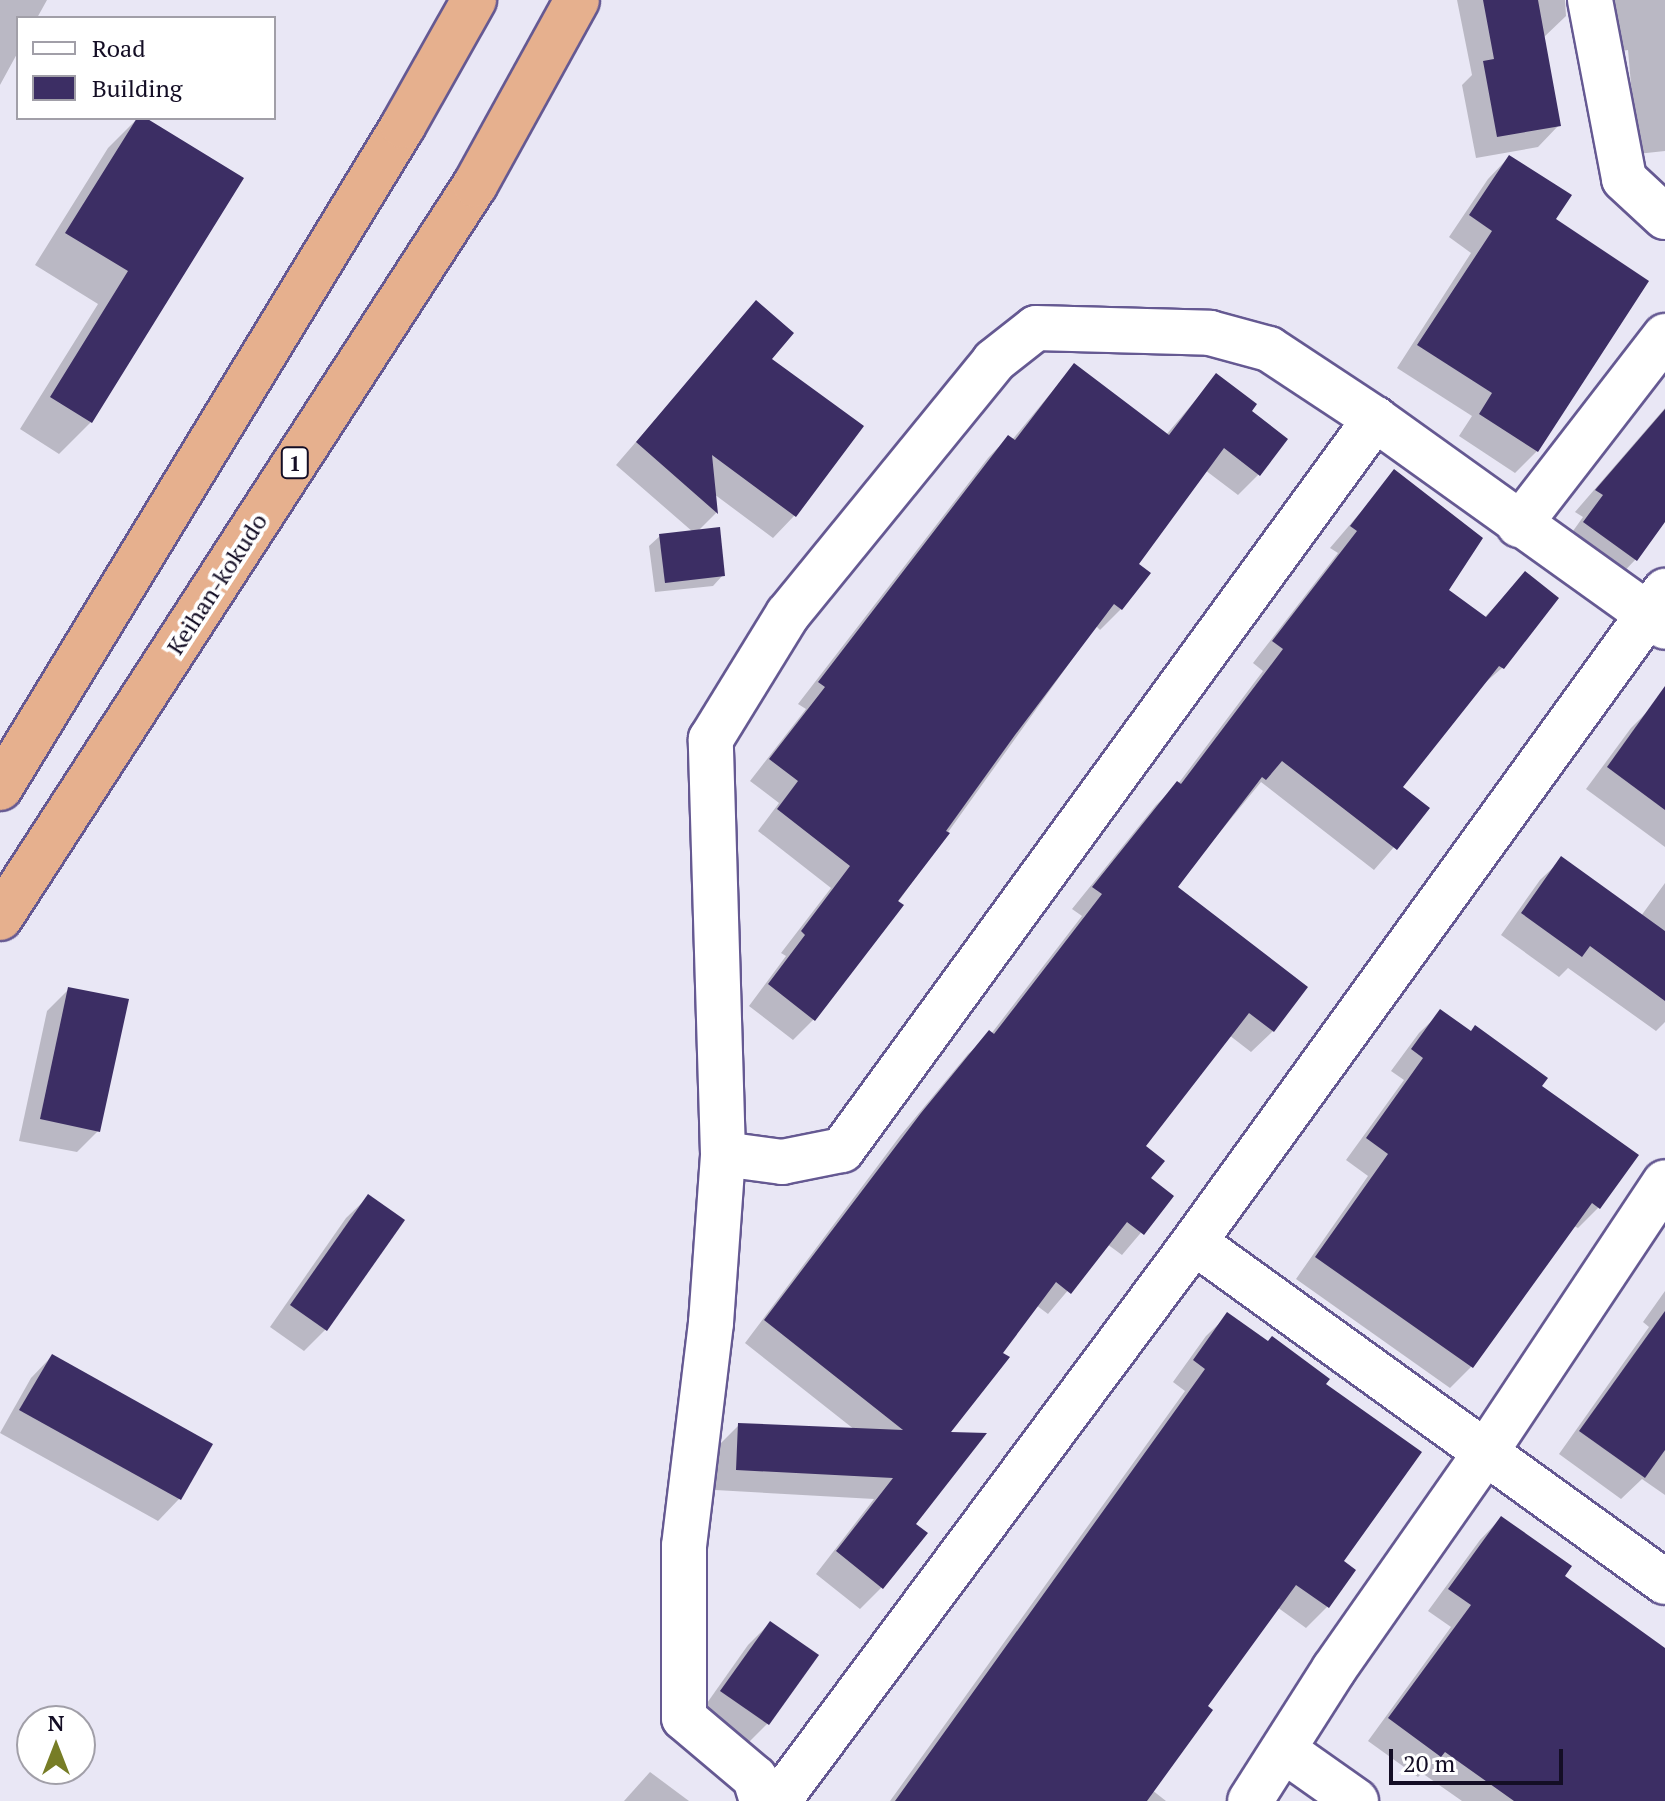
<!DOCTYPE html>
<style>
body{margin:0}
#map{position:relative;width:1665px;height:1801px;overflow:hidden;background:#e9e7f5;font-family:"PT Serif",serif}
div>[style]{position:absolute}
.shadow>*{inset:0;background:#0003}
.building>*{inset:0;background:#3c2e64}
.roads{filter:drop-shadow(2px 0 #655992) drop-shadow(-2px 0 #655992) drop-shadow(0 2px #655992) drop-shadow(0 -2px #655992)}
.minor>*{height:44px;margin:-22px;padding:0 22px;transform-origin:22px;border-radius:22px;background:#fff}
.trunk>*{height:44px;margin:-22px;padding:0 22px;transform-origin:22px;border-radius:22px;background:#e6b08e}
span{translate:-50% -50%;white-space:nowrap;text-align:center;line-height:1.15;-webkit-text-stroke:8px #fff;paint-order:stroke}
.shield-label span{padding:2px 6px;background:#fff;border:2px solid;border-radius:6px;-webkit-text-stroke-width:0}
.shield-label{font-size:22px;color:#140e25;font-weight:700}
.street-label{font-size:24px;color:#140e25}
.legend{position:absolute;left:16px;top:16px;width:260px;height:104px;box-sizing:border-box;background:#fff;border:2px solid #a19fa8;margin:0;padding:10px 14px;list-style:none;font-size:24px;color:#140e25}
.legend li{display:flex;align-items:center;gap:16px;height:40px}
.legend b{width:40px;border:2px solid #a19fa8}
.north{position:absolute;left:16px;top:1705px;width:80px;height:80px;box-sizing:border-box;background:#fff;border:2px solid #a19fa8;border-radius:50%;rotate:0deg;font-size:22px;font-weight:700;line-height:32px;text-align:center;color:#140e25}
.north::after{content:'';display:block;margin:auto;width:28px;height:36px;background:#777d26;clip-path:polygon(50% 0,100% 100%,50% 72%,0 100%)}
.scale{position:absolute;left:1389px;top:1749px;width:174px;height:36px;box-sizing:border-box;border:4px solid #140e25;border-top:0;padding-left:10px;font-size:24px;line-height:28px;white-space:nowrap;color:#140e25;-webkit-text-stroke:6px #fff;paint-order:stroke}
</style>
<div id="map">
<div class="shadow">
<div style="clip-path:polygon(0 0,47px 0,37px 18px,18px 18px,18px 52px,0 85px)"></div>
<div style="clip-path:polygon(1457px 0,1565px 0,1566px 16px,1543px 38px,1559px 125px,1538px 147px,1476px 158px,1462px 85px,1472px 75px)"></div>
<div style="clip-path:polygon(1580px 0,1665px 0,1665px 151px,1637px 154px,1628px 50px,1622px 51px,1617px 24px,1595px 28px)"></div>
<div style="clip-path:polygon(138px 118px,241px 179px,91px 422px,59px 454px,20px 429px,98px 304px,35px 265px,108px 148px)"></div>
<div style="clip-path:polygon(1509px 157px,1553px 219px,1537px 451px,1515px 473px,1459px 436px,1472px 416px,1397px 368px,1471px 253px,1449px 237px,1488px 179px)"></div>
<div style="clip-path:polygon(756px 303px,769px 360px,861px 426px,794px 516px,773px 538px,714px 494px,716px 513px,698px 531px,723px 575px,713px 586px,655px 592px,649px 546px,660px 536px,693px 532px,616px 465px)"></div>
<div style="clip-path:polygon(1074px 365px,1166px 435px,1216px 376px,1249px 411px,1258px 475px,1238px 495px,1205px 470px,1136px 565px,1148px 573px,1121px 609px,1100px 630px,1096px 626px,814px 1019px,793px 1040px,749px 1006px,786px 956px,781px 953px,831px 888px,758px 831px,779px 803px,750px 781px,806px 709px,798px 704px,988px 458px,1008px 437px,1012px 440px)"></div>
<div style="clip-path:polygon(1665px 408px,1665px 519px,1635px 560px,1614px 582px,1563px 545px,1583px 517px,1575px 512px)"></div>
<div style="clip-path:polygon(1395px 472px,1447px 590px,1484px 618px,1525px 574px,1502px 668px,1479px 688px,1401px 788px,1427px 809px,1374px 870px,1261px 782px,1175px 887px,1273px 1031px,1251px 1052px,1229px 1035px,1143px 1147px,1148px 1178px,1172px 1196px,1122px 1255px,1107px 1244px,1048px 1314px,1036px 1305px,947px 1434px,913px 1524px,882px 1587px,860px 1609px,816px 1574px,874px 1499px,715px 1490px,718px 1446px,739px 1425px,855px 1430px,745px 1343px,900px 1136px,968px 1054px,991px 1034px,1082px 916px,1072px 909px,1156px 805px,1178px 784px,1263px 671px,1253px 663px,1338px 553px,1330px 548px)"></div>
<div style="clip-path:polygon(1653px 706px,1665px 715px,1665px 847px,1586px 789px,1631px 728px)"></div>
<div style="clip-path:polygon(1562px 859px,1641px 916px,1665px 883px,1665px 1022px,1656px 1031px,1568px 968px,1559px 977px,1501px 935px,1540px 880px)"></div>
<div style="clip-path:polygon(69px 989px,98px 1131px,77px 1152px,19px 1141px,47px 1011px)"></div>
<div style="clip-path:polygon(1441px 1012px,1539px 1086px,1599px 1207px,1578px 1228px,1574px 1226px,1471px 1367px,1450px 1388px,1296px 1279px,1368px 1176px,1346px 1160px,1404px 1080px,1391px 1071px,1419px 1033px)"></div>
<div style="clip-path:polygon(368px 1197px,326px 1329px,304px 1351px,270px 1327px,346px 1218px)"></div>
<div style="clip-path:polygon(1665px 1291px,1665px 1495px,1642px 1479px,1621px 1499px,1559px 1454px,1649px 1327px,1643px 1322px)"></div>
<div style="clip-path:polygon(1228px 1315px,1324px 1384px,1341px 1561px,1354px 1570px,1327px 1607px,1306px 1628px,1277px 1607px,1205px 1707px,1152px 1790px,1166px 1801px,890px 1801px,1185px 1391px,1173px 1382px,1206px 1336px)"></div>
<div style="clip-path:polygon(52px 1356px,211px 1445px,179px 1499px,158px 1521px,0 1433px,31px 1378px)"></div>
<div style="clip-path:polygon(1501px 1518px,1562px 1576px,1665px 1652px,1665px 1801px,1462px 1801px,1422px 1773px,1418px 1777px,1368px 1741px,1451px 1627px,1428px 1611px,1480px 1540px)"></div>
<div style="clip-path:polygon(770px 1623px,767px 1724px,746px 1745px,700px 1713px,748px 1645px)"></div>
<div style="clip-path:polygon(650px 1772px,689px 1801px,624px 1801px)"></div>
</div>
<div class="building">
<div style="clip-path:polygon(1483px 0,1538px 0,1561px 126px,1497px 137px,1483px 61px,1494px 59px)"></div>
<div style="clip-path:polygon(137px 118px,146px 118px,244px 178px,92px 423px,50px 397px,128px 271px,65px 233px)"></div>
<div style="clip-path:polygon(1509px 155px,1572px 195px,1556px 219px,1649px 281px,1538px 452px,1479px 414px,1492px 393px,1417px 345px,1492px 231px,1469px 215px)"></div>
<div style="clip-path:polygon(756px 300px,794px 333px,772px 359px,864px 426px,796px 517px,712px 455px,718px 514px,636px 442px)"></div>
<div style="clip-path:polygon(1074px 363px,1169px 435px,1216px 373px,1257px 404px,1252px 411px,1288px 439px,1260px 476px,1224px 448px,1139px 564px,1151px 573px,1122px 610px,1114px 604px,1015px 735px,946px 831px,950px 833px,898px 901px,904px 905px,815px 1021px,768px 984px,805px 935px,801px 931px,850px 866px,777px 809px,798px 781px,769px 759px,825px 687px,818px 682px,1008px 435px,1015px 440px)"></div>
<div style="clip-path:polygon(1665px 409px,1665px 522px,1637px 561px,1583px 522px,1603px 495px,1595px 490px)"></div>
<div style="clip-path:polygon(1394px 469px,1483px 538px,1449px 590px,1486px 617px,1525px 571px,1559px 598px,1504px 669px,1499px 666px,1403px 787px,1430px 808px,1397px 850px,1282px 761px,1266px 780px,1262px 777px,1178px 887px,1308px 987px,1274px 1032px,1249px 1013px,1146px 1146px,1165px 1161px,1151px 1178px,1174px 1196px,1144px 1235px,1127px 1222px,1071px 1294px,1056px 1282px,1003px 1353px,1010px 1357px,951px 1432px,987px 1433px,916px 1524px,928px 1533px,883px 1589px,836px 1551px,893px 1478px,736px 1470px,738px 1423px,903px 1430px,764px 1320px,921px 1113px,989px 1030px,994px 1034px,1102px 894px,1092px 887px,1177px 781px,1181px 784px,1283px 649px,1272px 641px,1357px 531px,1350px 526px)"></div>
<div style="clip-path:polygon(720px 527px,725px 576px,665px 583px,659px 534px)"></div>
<div style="clip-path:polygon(1665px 686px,1665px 810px,1607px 767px)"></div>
<div style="clip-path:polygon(1561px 856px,1665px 931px,1665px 1001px,1590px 946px,1582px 957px,1521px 913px)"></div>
<div style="clip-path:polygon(68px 987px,129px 999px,100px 1132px,40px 1119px)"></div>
<div style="clip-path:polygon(1440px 1009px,1471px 1031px,1475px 1025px,1548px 1078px,1542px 1086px,1639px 1155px,1600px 1209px,1592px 1203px,1473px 1368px,1315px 1257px,1388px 1154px,1366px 1138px,1423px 1058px,1411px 1049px)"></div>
<div style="clip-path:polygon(368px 1194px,405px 1220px,327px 1331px,290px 1305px)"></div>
<div style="clip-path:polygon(1665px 1311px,1665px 1450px,1645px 1478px,1579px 1431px)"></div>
<div style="clip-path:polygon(1227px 1312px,1268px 1341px,1272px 1336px,1330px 1379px,1326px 1384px,1422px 1452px,1344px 1561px,1356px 1570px,1329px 1608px,1296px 1585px,1208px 1706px,1213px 1710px,1147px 1801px,895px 1801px,1205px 1369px,1193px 1360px)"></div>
<div style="clip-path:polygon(52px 1354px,213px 1444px,181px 1500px,19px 1410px)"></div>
<div style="clip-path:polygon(1501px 1516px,1572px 1566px,1565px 1576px,1665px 1648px,1665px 1801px,1514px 1801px,1445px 1752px,1441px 1757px,1388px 1718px,1471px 1605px,1448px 1589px)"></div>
<div style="clip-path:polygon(770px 1621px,819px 1655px,769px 1725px,720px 1691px)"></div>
</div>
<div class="roads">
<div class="minor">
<div style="left:1590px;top:0;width:182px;rotate:79.2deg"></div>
<div style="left:1624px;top:179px;width:56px;rotate:42.8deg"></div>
<div style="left:1519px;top:525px;width:239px;rotate:-52.3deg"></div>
<div style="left:723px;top:1154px;width:60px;rotate:7.7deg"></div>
<div style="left:782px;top:1162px;width:61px;rotate:-11.3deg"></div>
<div style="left:842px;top:1150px;width:905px;rotate:-53.9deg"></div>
<div style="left:1194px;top:1242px;width:581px;rotate:35.82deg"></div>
<div style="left:1285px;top:1751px;width:87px;rotate:35.2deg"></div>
<div style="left:762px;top:1801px;width:24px;rotate:-107deg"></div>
<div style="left:755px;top:1778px;width:93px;rotate:-139.8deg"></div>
<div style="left:684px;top:1718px;width:172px;rotate:-90deg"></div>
<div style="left:684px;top:1546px;width:225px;rotate:-83.1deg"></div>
<div style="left:711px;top:1323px;width:169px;rotate:-85.9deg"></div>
<div style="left:723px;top:1154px;width:415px;rotate:-91.7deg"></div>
<div style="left:711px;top:739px;width:147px;rotate:-58.4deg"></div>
<div style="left:788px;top:614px;width:326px;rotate:-50.8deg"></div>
<div style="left:994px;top:361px;width:53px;rotate:-38.2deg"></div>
<div style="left:1036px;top:328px;width:174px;rotate:1.6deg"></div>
<div style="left:1210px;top:333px;width:61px;rotate:15.2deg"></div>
<div style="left:1269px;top:349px;width:127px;rotate:33.4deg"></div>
<div style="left:1375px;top:419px;width:357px;rotate:35.6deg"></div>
<div style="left:778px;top:1801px;width:697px;rotate:-53.34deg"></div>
<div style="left:1194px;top:1242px;width:804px;rotate:-54.11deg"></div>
<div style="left:1250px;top:1801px;width:156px;rotate:-57.5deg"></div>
<div style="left:1334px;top:1669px;width:264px;rotate:-55deg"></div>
<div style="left:1485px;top:1453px;width:325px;rotate:-56.4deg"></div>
</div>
<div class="trunk">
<div style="left:0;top:788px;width:775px;rotate:-58.67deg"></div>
<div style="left:403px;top:126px;width:145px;rotate:-60.6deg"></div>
<div style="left:0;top:918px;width:873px;rotate:-57.06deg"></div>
<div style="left:475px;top:185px;width:211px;rotate:-61.1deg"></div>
</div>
</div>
<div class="shield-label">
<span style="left:295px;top:463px">1</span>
</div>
<div class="street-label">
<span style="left:217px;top:584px;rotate:-57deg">Keihan-kokudo</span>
</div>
<ul class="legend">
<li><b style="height:10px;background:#fff"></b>Road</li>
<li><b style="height:22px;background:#3c2e64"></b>Building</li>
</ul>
<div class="north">N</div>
<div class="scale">20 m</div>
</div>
